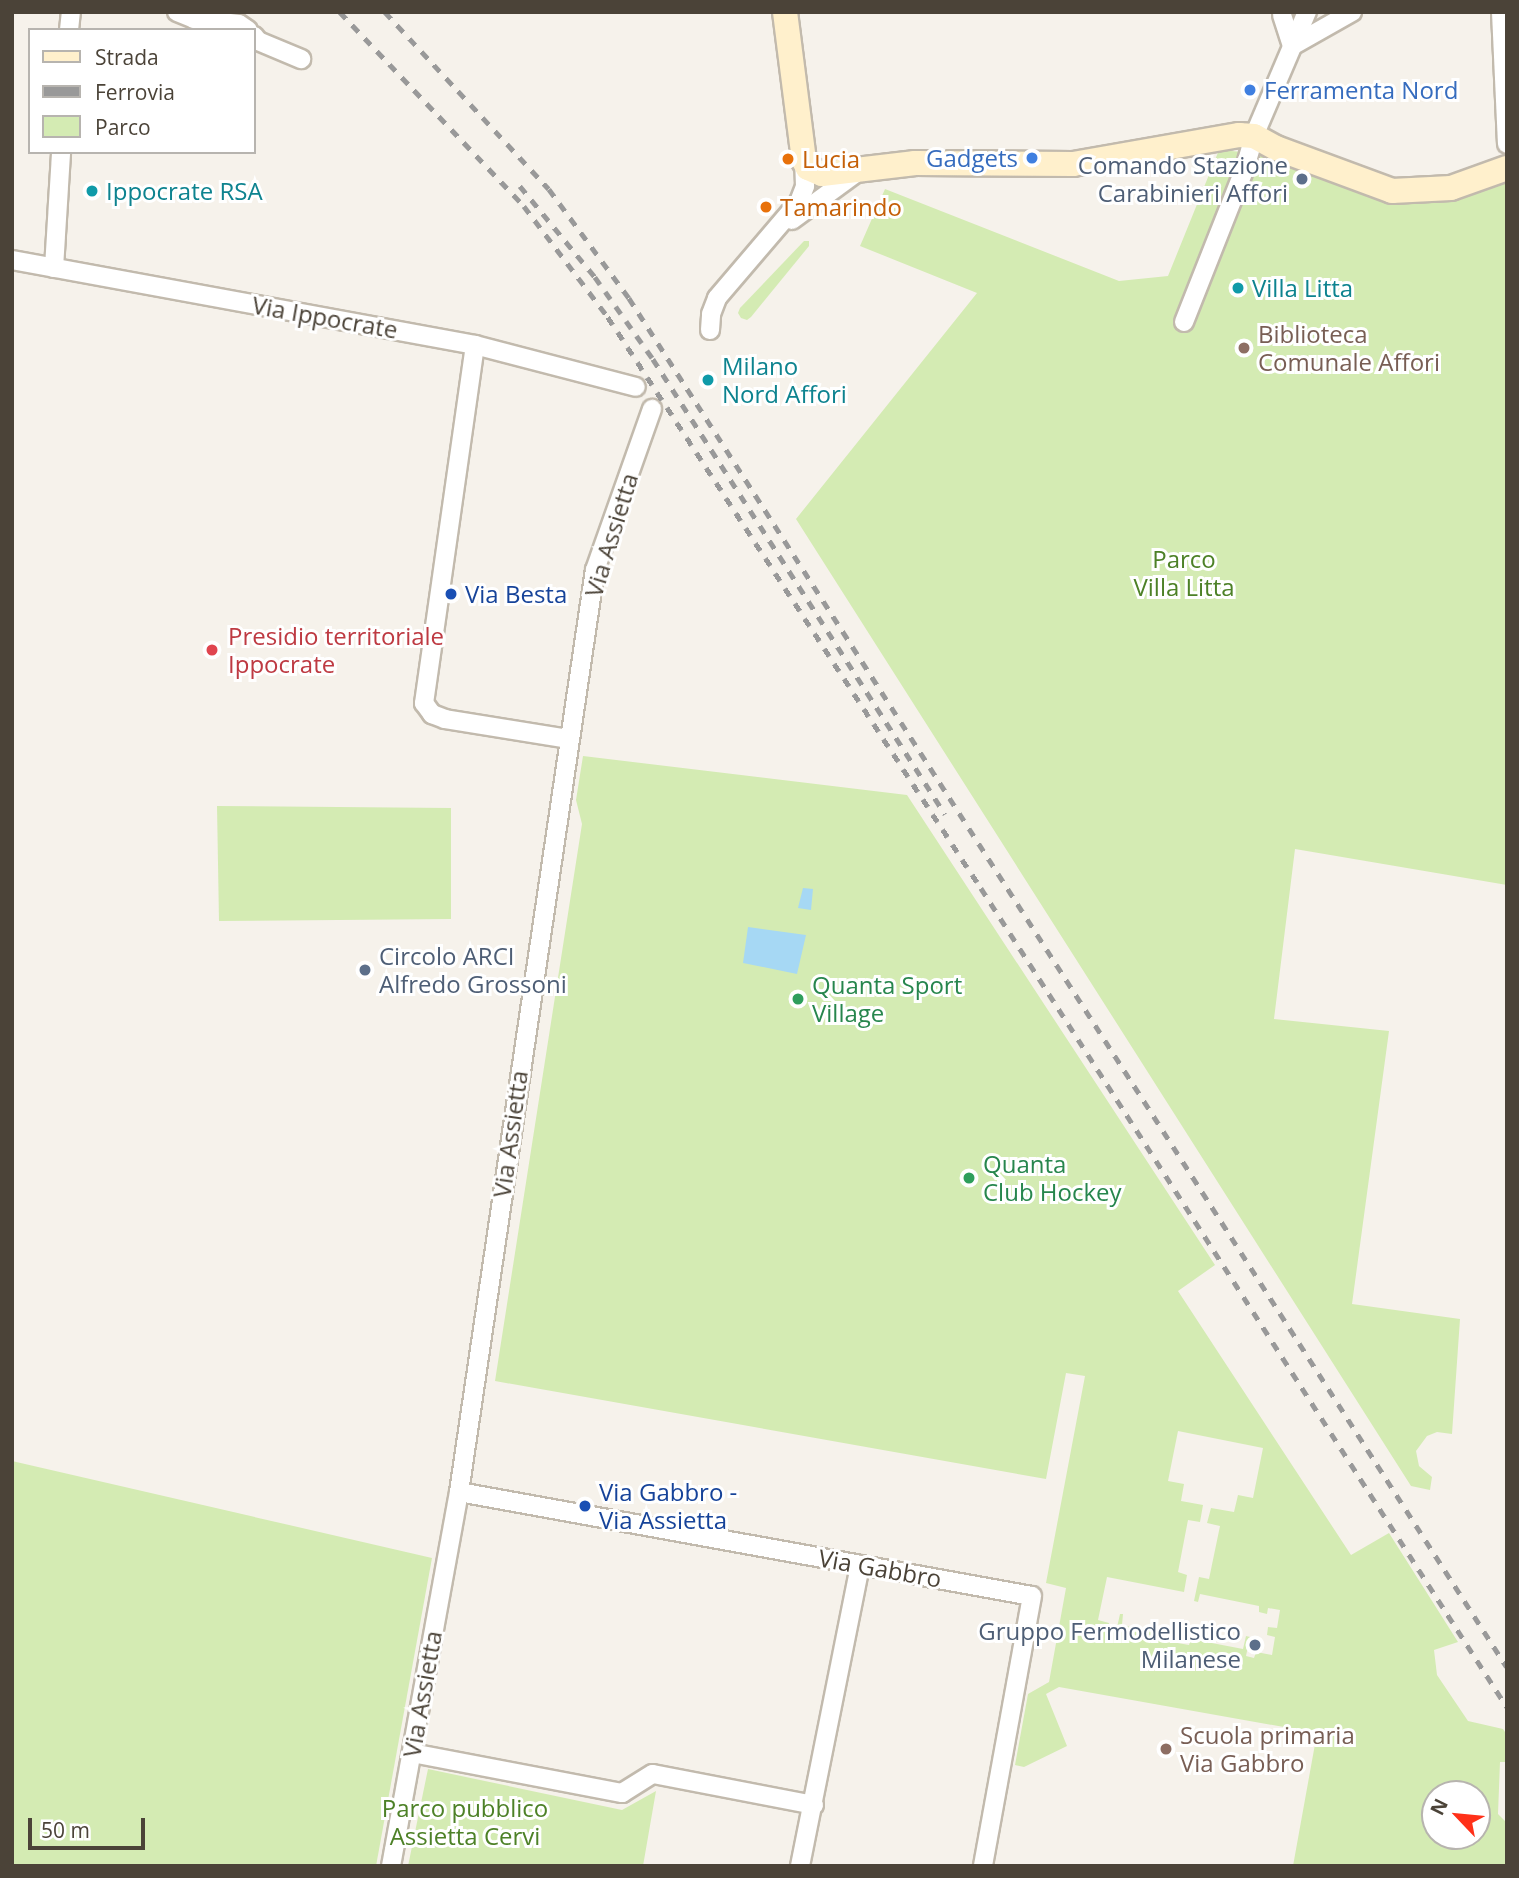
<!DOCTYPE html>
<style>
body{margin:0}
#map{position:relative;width:1519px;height:1878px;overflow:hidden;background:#f6f2eb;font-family:"Open Sans",sans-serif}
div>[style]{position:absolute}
.green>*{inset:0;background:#d4ebb3}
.water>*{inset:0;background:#a6d8f4}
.roads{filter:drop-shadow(2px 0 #c2baad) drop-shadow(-2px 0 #c2baad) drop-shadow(0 2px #c2baad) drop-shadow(0 -2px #c2baad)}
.street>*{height:18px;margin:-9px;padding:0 9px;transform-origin:9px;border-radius:9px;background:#fff}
.secondary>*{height:24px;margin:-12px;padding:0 12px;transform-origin:12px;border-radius:12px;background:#fff0cc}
.rail>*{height:4.5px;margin-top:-2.25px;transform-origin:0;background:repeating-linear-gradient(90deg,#999 0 9px,transparent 0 18px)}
.dots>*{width:19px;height:19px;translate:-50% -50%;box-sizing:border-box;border:4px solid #fff;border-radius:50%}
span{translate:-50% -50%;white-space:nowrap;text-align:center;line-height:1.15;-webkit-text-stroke:6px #fff;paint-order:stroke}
.shop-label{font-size:24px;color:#366cbe}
.left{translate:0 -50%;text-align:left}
.right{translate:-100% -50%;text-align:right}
.food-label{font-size:24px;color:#c56008}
.service-label{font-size:24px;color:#4e5e75}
.culture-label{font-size:24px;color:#0d838f}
.street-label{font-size:24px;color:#4b4338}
.education-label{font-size:24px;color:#785e54}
.park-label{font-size:24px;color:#4d8127}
.transit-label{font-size:24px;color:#164399}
.health-label{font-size:24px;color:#be3a42}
.leisure-label{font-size:24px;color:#27864d}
.frame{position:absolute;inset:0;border:14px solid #4b4338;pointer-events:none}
.legend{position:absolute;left:28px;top:28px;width:228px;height:126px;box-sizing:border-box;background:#fff;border:2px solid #b7b4af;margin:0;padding:9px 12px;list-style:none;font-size:21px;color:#4b4338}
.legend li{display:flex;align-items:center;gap:14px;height:35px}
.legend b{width:35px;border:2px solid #b7b4af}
.north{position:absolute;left:1421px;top:1780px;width:70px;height:70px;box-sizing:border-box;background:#fff;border:2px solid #b7b4af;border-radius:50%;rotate:296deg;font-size:19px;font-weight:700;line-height:28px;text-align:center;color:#4b4338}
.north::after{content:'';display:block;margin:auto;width:24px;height:32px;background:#ff3119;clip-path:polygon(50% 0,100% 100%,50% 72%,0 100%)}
.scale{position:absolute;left:28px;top:1818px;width:117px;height:32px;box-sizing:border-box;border:4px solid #4b4338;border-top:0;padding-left:9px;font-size:21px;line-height:24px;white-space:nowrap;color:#4b4338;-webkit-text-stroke:5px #fff;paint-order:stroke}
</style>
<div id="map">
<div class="green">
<div style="clip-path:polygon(1219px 150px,1267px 154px,1343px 183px,1507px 180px,1507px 885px,1295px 849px,1274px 1019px,1389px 1031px,1352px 1304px,1460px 1319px,1452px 1434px,1437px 1432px,1427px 1436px,1416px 1451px,1419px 1466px,1432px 1477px,1430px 1490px,1411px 1486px,796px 519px,977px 293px,860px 246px,885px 189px,1119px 281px,1168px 276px)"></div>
<div style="clip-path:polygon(804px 241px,809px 241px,809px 246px,751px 317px,747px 320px,741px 318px,738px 313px,740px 308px)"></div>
<div style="clip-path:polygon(evenodd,583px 756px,907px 795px,1215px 1265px,1178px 1291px,1351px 1555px,1389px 1533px,1458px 1642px,1434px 1650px,1437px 1675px,1468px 1721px,1503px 1729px,1507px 1735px,1507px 1762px,1500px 1762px,1498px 1814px,1507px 1823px,1505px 1866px,1293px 1866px,1317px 1733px,1059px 1687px,1046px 1694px,1067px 1746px,1024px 1767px,1015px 1765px,1028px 1694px,1049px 1682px,1066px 1588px,1046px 1583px,1085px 1376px,1066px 1373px,1046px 1479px,495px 1381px,582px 824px,576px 800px,583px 756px,1178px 1431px,1263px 1448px,1253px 1498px,1238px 1495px,1234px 1512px,1211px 1508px,1207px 1523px,1220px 1526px,1209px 1579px,1199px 1577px,1194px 1601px,1198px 1602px,1200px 1594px,1259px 1606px,1259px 1612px,1267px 1614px,1268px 1608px,1280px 1610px,1277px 1628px,1268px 1627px,1267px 1635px,1275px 1637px,1272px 1655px,1256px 1652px,1254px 1658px,1246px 1656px,1250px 1637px,1246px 1636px,1243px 1649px,1191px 1639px,1189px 1645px,1172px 1642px,1173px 1636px,1122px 1625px,1123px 1614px,1120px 1614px,1116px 1632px,1108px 1630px,1109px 1623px,1098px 1620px,1107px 1577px,1184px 1592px,1187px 1575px,1178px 1572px,1188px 1520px,1200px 1522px,1203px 1505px,1181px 1501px,1184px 1484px,1168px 1481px,1178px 1431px,583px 756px,1435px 1794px,1477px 1794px,1477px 1836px,1435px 1836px,1435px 1794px)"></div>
<div style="clip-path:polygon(217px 806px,451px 808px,451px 919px,219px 921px)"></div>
<div style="clip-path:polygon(12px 1461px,432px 1558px,376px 1866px,12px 1866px)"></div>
<div style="clip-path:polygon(428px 1769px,622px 1810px,656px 1791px,643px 1866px,408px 1866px)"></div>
</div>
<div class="water">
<div style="clip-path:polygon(803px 888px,813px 889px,811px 910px,798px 908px)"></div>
<div style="clip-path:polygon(748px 927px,806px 935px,797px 974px,743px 963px)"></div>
</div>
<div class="roads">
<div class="street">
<div style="left:177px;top:12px;width:18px;rotate:22deg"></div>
<div style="left:194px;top:19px;width:45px;rotate:6.3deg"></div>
<div style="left:239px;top:24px;width:11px;rotate:34deg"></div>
<div style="left:1501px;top:12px;width:132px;rotate:87.4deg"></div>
<div style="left:1282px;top:15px;width:33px;rotate:72deg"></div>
<div style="left:69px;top:30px;width:18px;rotate:-84deg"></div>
<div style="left:254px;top:36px;width:6px;rotate:51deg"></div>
<div style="left:258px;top:41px;width:47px;rotate:22.7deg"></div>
<div style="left:1292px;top:46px;width:69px;rotate:-29.5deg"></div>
<div style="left:792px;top:220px;width:84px;rotate:-36.3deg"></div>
<div style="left:12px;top:260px;width:471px;rotate:10.4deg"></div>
<div style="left:475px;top:345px;width:166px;rotate:14.6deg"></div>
<div style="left:54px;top:268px;width:116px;rotate:-86.5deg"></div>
<div style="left:1184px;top:322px;width:166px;rotate:-68.4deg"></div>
<div style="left:1245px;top:168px;width:33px;rotate:-74deg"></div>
<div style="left:1254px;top:136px;width:135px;rotate:-66.9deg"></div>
<div style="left:710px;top:330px;width:16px;rotate:-86deg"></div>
<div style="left:711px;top:314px;width:17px;rotate:-69deg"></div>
<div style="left:717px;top:298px;width:126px;rotate:-49.5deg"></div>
<div style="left:799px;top:202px;width:17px;rotate:-69deg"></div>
<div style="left:805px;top:186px;width:25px;rotate:-92deg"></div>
<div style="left:475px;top:345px;width:362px;rotate:98.1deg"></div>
<div style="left:424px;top:703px;width:14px;rotate:54deg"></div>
<div style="left:432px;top:714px;width:14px;rotate:21deg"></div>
<div style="left:445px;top:719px;width:125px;rotate:9.2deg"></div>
<div style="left:459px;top:1492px;width:582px;rotate:10.29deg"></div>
<div style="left:1032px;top:1596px;width:274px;rotate:100.3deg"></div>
<div style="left:412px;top:1753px;width:214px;rotate:10.8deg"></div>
<div style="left:622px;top:1793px;width:36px;rotate:-32deg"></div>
<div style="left:653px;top:1774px;width:164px;rotate:10.9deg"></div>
<div style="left:391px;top:1866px;width:380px;rotate:-79.7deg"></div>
<div style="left:459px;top:1492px;width:932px;rotate:-81.61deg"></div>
<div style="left:595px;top:570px;width:171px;rotate:-70.5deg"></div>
<div style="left:800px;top:1866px;width:307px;rotate:-78.7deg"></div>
</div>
<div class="secondary">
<div style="left:785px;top:12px;width:150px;rotate:82.7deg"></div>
<div style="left:804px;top:161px;width:8px;rotate:60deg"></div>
<div style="left:808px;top:168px;width:15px;rotate:23deg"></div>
<div style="left:822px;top:174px;width:94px;rotate:-6.7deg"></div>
<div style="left:915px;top:163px;width:158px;rotate:0.4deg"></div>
<div style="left:1073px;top:164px;width:169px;rotate:-9.9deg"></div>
<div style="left:1239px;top:135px;width:15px;rotate:4deg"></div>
<div style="left:1254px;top:136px;width:25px;rotate:29deg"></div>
<div style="left:1276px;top:148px;width:124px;rotate:20.3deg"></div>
<div style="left:1392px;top:191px;width:59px;rotate:-2.9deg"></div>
<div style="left:1451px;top:188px;width:59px;rotate:-19.7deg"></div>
</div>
</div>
<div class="rail">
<div style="left:340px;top:12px;width:267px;rotate:46.5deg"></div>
<div style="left:524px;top:206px;width:139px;rotate:52.9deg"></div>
<div style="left:608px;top:317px;width:682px;rotate:56.85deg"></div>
<div style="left:981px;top:888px;width:973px;rotate:57.29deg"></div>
<div style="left:385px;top:12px;width:241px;rotate:47.2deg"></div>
<div style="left:549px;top:189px;width:135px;rotate:53.7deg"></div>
<div style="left:629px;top:298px;width:1626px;rotate:57.33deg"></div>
<div style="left:520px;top:186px;width:118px;rotate:50.5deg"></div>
<div style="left:595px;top:277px;width:100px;rotate:54.7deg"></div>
<div style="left:653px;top:359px;width:541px;rotate:57.31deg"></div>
</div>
<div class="dots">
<div style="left:1250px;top:90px;background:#3f7fe0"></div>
<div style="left:1032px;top:158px;background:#3f7fe0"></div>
<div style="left:788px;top:159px;background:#e8710a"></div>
<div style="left:1302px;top:179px;background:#5c6f8a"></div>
<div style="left:92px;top:191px;background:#0f9aa8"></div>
<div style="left:766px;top:207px;background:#e8710a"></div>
<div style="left:1238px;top:288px;background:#0f9aa8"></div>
<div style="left:1244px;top:348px;background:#8d6e63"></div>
<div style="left:708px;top:380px;background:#0f9aa8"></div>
<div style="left:451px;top:594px;background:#1a4fb4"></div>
<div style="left:212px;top:650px;background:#e0444e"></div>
<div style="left:365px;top:970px;background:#5c6f8a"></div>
<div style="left:798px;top:999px;background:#2e9e5b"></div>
<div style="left:969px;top:1178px;background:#2e9e5b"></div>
<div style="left:585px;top:1506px;background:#1a4fb4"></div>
<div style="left:1255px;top:1645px;background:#5c6f8a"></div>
<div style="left:1166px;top:1749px;background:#8d6e63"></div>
</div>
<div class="shop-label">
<span class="left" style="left:1264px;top:90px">Ferramenta Nord</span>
<span class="right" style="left:1018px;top:158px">Gadgets</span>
</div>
<div class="food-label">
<span class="left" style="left:802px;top:159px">Lucia</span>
<span class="left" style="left:780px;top:207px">Tamarindo</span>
</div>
<div class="service-label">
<span class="right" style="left:1288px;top:179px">Comando Stazione<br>Carabinieri Affori</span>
<span class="left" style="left:379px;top:970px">Circolo ARCI<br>Alfredo Grossoni</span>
<span class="right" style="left:1241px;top:1645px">Gruppo Fermodellistico<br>Milanese</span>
</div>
<div class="culture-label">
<span class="left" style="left:106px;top:191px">Ippocrate RSA</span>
<span class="left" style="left:1252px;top:288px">Villa Litta</span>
<span class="left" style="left:722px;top:380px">Milano<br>Nord Affori</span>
</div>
<div class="street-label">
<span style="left:325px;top:317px;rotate:10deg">Via Ippocrate</span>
<span style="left:611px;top:535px;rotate:-73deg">Via Assietta</span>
<span style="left:510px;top:1134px;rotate:-82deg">Via Assietta</span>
<span style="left:880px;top:1568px;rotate:10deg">Via Gabbro</span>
<span style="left:422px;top:1694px;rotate:-80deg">Via Assietta</span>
</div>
<div class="education-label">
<span class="left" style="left:1258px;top:348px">Biblioteca<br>Comunale Affori</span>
<span class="left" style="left:1180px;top:1749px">Scuola primaria<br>Via Gabbro</span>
</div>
<div class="park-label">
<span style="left:1184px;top:573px">Parco<br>Villa Litta</span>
<span style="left:465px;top:1822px">Parco pubblico<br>Assietta Cervi</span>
</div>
<div class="transit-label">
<span class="left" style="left:465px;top:594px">Via Besta</span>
<span class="left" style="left:599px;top:1506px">Via Gabbro -<br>Via Assietta</span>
</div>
<div class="health-label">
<span class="left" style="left:228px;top:650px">Presidio territoriale<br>Ippocrate</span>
</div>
<div class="leisure-label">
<span class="left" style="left:812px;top:999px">Quanta Sport<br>Village</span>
<span class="left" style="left:983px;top:1178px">Quanta<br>Club Hockey</span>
</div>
<div class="frame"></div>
<ul class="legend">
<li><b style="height:9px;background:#fff0cc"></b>Strada</li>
<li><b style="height:9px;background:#999"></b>Ferrovia</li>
<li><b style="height:19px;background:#d4ebb3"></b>Parco</li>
</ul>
<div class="north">N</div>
<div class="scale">50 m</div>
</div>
